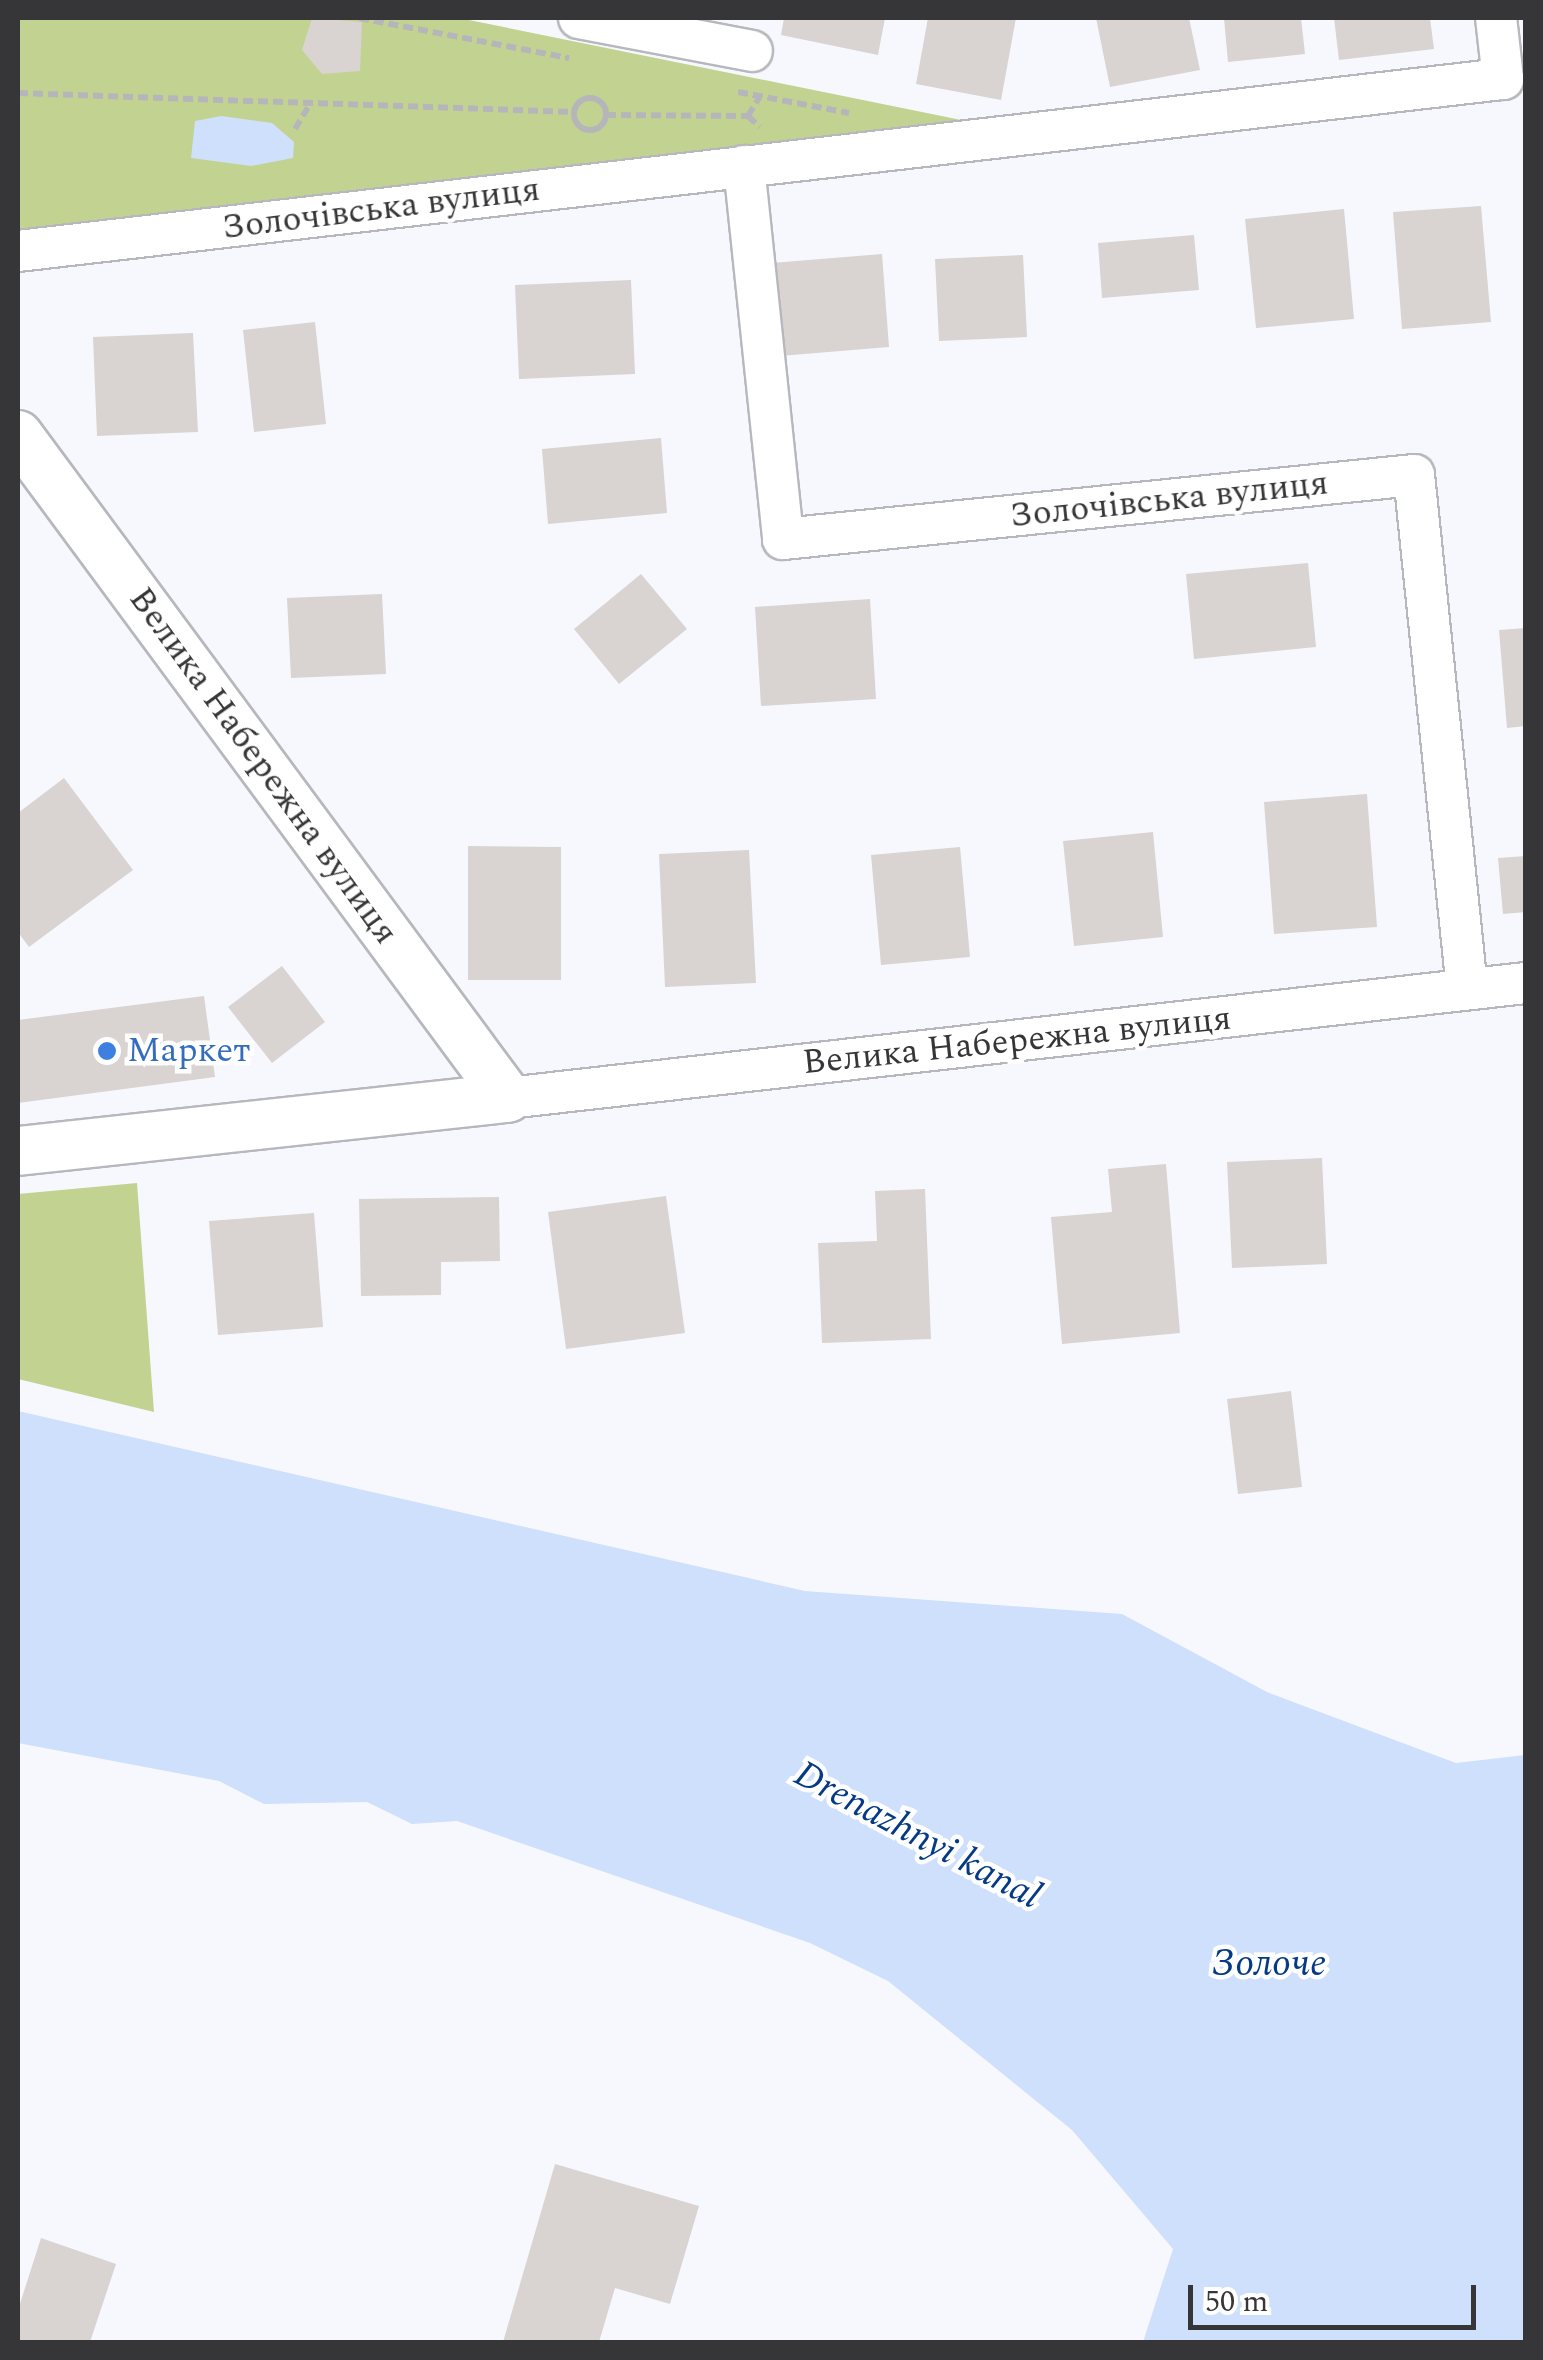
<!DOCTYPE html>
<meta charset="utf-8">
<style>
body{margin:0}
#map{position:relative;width:1543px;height:2360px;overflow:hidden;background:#f7f8fd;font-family:Spectral,serif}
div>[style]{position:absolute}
.green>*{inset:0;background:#c2d291}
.water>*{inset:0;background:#cee0fb}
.building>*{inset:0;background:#d9d3d2}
.path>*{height:6px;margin-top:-3px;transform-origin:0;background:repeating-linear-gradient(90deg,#b6b6ba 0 10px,transparent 0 15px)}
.path>.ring{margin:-3px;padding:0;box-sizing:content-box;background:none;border:6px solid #b6b6ba;border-radius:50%}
.roads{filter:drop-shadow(2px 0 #b7b8bd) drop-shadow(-2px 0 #b7b8bd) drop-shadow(0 2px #b7b8bd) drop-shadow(0 -2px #b7b8bd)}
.minor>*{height:40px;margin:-20px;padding:0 20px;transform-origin:20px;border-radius:20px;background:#fff}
.tertiary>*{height:48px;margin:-24px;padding:0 24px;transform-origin:24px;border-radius:24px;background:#fff}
.dots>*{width:28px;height:28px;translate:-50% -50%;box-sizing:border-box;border:5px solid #fff;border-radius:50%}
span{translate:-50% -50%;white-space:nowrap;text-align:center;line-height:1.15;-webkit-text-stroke:9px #fff;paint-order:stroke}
.street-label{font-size:35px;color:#363638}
.shop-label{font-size:35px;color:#366cbe}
.left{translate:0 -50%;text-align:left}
.water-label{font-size:38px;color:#053a84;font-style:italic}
.frame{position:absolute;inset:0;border:20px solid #363638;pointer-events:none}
.scale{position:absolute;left:1188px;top:2285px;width:288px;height:45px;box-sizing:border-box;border:5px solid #363638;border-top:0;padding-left:12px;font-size:30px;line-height:35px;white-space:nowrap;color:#363638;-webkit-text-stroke:8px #fff;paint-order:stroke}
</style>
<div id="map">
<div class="green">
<div style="clip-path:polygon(18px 18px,459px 18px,976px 123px,18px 239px)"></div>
<div style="clip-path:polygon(137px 1183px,154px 1412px,18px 1379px,18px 1194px)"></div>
</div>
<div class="water">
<div style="clip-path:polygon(221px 116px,272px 123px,294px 142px,293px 158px,251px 166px,191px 158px,195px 121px)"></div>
<div style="clip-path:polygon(18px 1411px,805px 1591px,1122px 1614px,1267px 1692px,1456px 1763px,1525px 1755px,1525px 2342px,1143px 2342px,1173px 2249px,1072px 2130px,888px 1981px,810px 1943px,457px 1821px,412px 1824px,367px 1802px,264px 1804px,219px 1781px,18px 1743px)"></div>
</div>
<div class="building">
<div style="clip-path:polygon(312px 18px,362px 22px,360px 71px,322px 74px,302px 50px)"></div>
<div style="clip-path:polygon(784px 18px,885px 18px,878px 55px,781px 35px)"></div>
<div style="clip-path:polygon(928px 18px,1016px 18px,1001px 100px,916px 84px)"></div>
<div style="clip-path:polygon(1096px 18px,1189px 18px,1200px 70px,1110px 87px)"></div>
<div style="clip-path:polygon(1224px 18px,1301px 18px,1305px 54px,1228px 62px)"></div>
<div style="clip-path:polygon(1334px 18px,1430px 18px,1434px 49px,1339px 60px)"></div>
<div style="clip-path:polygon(1481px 206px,1491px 322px,1402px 329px,1393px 212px)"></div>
<div style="clip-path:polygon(1344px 209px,1354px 319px,1256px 328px,1245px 219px)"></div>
<div style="clip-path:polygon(1194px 235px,1199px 290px,1102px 298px,1098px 243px)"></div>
<div style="clip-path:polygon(882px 254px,889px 347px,780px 356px,772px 263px)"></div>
<div style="clip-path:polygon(1023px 255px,1027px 337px,939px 341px,935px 259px)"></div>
<div style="clip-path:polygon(631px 280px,635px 374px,519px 379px,515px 285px)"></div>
<div style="clip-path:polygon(315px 322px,326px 424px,254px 432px,243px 330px)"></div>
<div style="clip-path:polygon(193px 333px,198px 432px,97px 436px,93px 337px)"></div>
<div style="clip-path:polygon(661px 438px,667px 513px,548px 524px,542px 449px)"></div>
<div style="clip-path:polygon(1308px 563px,1316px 647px,1194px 659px,1186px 574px)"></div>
<div style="clip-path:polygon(641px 574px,687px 629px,619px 684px,574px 629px)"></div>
<div style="clip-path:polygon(382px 594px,386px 674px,291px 678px,287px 598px)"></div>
<div style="clip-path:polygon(870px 599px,876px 699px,761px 706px,755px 607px)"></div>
<div style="clip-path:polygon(1526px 628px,1526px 726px,1507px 728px,1499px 630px)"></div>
<div style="clip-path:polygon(64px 778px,133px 870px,29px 947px,18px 932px,18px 813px)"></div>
<div style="clip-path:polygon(1367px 794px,1377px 927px,1274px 934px,1264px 802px)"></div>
<div style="clip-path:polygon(1153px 832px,1163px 937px,1074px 946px,1063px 841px)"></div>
<div style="clip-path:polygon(468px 846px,561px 847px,561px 980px,468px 980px)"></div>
<div style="clip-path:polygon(960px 847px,970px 957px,881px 965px,871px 855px)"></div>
<div style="clip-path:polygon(749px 850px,756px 983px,665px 987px,659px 854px)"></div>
<div style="clip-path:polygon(1526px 856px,1526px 912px,1503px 914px,1498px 858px)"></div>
<div style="clip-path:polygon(282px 966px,325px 1022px,272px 1063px,228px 1007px)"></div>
<div style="clip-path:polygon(204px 996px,215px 1077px,18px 1103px,18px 1020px)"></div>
<div style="clip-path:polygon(1322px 1158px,1327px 1264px,1232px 1268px,1227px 1162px)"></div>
<div style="clip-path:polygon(1166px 1164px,1180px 1333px,1062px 1344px,1051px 1217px,1112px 1212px,1108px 1169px)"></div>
<div style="clip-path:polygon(925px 1189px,931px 1339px,822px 1343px,818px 1243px,877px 1241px,875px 1191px)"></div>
<div style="clip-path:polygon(666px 1196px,685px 1333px,566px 1349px,548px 1212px)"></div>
<div style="clip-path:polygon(499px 1197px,500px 1261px,441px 1262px,441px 1295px,361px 1296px,359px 1199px)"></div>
<div style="clip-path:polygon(314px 1213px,323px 1327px,218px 1335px,209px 1221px)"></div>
<div style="clip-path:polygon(1291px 1391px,1302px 1487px,1238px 1494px,1227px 1399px)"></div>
<div style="clip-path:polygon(555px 2164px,699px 2206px,670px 2304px,615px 2288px,599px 2342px,503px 2342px)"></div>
<div style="clip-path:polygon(41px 2238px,116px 2264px,90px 2342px,18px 2342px,18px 2310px)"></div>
</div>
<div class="path">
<div style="left:359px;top:18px;width:214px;rotate:10.8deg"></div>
<div style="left:738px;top:92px;width:113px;rotate:10.7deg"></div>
<div style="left:18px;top:93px;width:555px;rotate:1.96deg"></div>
<div class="ring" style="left:574px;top:98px;width:26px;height:26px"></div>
<div style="left:606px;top:115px;width:142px;rotate:0.4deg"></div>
<div style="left:748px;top:116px;width:16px;rotate:43deg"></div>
<div style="left:748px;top:116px;width:23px;rotate:-59deg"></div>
<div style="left:295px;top:129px;width:31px;rotate:-59deg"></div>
</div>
<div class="roads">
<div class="minor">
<div style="left:579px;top:18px;width:176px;rotate:10.8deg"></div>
<div style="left:744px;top:166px;width:375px;rotate:84deg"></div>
<div style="left:783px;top:539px;width:634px;rotate:-5.79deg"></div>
<div style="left:1414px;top:475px;width:517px;rotate:84.11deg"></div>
<div style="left:18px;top:251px;width:1495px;rotate:-6.61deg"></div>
<div style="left:1503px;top:79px;width:61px;rotate:-96.5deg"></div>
<div style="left:508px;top:1098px;width:1024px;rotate:-6.45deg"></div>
</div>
<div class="tertiary">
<div style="left:18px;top:435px;width:824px;rotate:53.53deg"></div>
<div style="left:18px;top:1151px;width:493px;rotate:-6.2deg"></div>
</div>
</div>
<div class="dots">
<div style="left:107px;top:1051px;background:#3f7fe0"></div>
</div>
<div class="street-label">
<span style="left:381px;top:209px;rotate:-7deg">Золочівська вулиця</span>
<span style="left:1169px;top:500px;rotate:-6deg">Золочівська вулиця</span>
<span style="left:263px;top:766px;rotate:54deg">Велика Набережна вулиця</span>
<span style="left:1017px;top:1041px;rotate:-6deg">Велика Набережна вулиця</span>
</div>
<div class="shop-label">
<span class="left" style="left:127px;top:1051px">Маркет</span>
</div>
<div class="water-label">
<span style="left:917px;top:1836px;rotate:28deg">Drenazhnyi kanal</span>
<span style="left:1269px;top:1965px">Золоче</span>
</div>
<div class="frame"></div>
<div class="scale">50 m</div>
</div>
